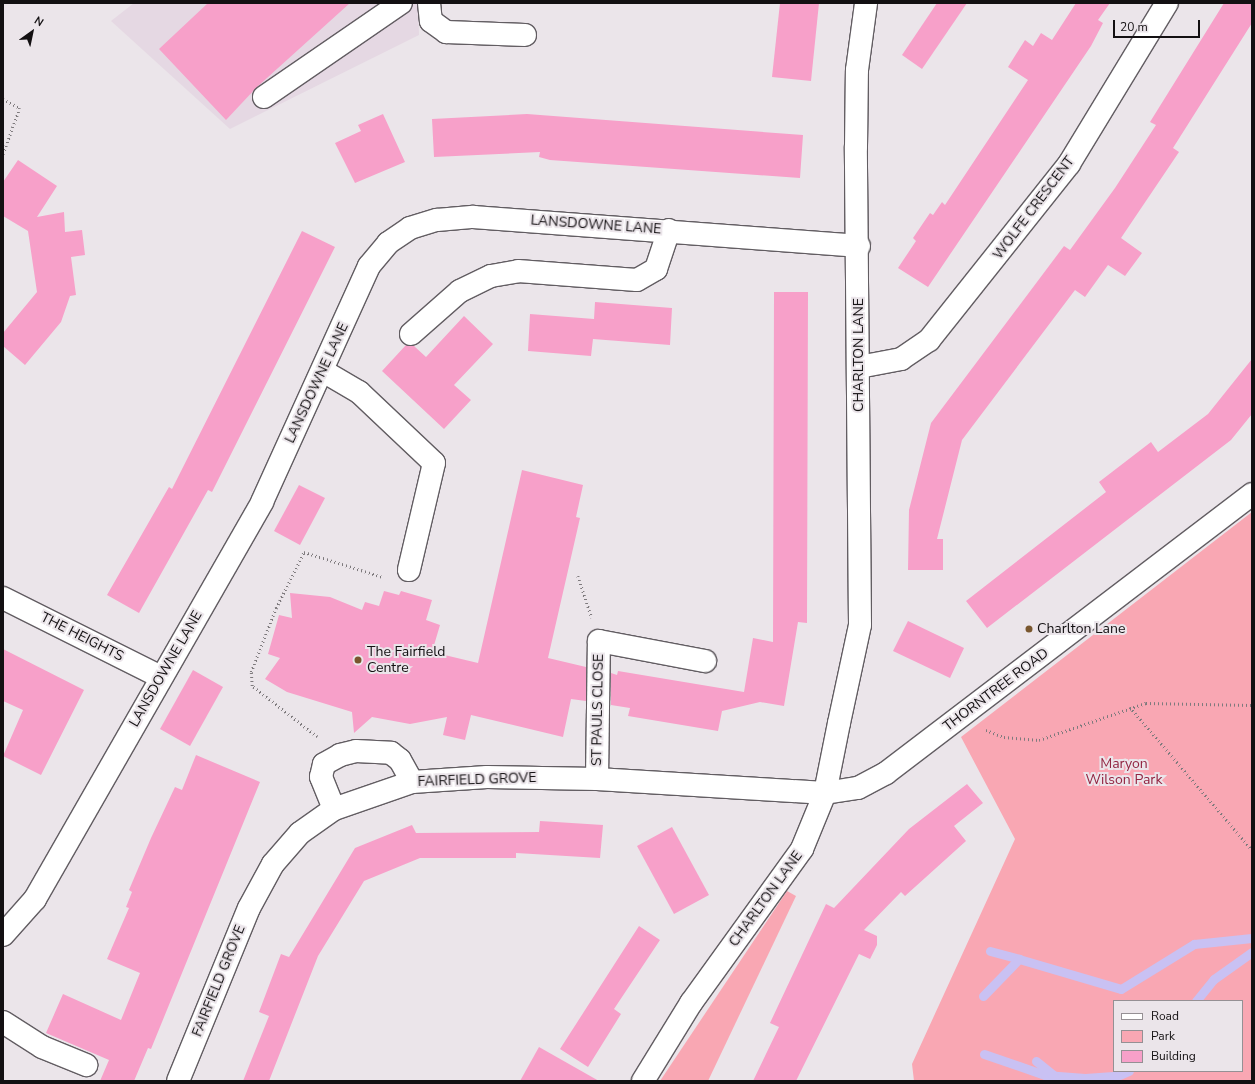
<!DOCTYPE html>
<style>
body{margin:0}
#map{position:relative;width:1255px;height:1084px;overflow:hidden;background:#ebe5ea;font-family:"Nunito Sans",sans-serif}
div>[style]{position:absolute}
.built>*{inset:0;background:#e5d8e3}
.green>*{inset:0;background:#f9a7b3}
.stream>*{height:9px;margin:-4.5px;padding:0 4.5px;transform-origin:4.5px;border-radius:4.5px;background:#c9c1f3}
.building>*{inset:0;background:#f7a0c9}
.path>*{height:2.5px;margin-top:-1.25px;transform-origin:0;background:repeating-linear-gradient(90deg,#7e7a7d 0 1px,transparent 0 4px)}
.roads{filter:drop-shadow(1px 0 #625d62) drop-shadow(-1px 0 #625d62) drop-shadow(0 1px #625d62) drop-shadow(0 -1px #625d62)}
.minor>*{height:22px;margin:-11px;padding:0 11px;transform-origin:11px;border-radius:11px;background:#fff}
.dots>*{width:11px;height:11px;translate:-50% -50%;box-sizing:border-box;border:2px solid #ebe5ea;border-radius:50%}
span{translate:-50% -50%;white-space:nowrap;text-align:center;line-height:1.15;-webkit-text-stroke:4px #ebe5ea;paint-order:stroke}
.street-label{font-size:14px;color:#131012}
.poi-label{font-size:14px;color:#131012}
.left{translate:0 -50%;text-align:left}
.park-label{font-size:14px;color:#922542}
.frame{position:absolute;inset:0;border:4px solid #131012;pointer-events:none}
.legend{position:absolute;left:1113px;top:1000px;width:130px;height:72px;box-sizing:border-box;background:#ebe5ea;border:1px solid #959094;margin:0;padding:5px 7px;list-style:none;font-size:12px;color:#131012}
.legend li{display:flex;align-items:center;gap:8px;height:20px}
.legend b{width:20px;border:1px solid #959094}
.north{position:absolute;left:12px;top:12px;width:40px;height:40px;-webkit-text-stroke:3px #ebe5ea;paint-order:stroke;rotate:33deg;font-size:11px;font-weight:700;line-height:16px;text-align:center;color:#131012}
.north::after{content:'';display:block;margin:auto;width:14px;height:18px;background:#131012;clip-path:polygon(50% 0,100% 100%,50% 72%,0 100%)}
.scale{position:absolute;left:1113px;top:20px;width:87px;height:18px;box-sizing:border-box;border:2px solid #131012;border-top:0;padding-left:5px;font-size:12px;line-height:14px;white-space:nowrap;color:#131012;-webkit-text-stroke:3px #ebe5ea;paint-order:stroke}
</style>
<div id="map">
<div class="built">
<div style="clip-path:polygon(134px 3px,418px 3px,419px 35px,230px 129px,111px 21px)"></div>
</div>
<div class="green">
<div style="clip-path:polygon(evenodd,1252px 512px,1252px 1081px,914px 1081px,912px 1064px,1015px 839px,961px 737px,1252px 512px,1114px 1001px,1242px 1001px,1242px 1071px,1114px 1071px,1114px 1001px)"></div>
<div style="clip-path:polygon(787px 891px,796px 896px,708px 1081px,660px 1081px)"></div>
</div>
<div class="stream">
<div style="left:990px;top:951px;width:30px;rotate:15deg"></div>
<div style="left:983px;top:996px;width:52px;rotate:-45.8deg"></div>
<div style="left:1019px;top:959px;width:106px;rotate:16.4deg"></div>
<div style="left:1121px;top:989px;width:86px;rotate:-31.7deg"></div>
<div style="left:1194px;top:944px;width:58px;rotate:-5.9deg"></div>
<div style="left:1196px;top:1001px;width:28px;rotate:-51deg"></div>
<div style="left:1214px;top:979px;width:47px;rotate:-35.4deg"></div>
<div style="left:984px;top:1054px;width:65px;rotate:19deg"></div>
<div style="left:1045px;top:1075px;width:40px;rotate:4.3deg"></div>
<div style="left:1085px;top:1078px;width:32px;rotate:-4deg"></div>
<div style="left:1117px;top:1076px;width:13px;rotate:-23deg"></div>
<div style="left:1036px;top:1061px;width:22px;rotate:39deg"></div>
</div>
<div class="building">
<div style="clip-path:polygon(208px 3px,350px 3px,257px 87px,226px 120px,159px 49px)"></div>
<div style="clip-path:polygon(780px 3px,819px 3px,811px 81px,772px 77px)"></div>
<div style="clip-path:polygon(937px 3px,967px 3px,922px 69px,902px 55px)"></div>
<div style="clip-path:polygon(1076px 3px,1110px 3px,1098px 20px,1103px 23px,1091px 46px,928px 287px,898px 268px,916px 241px,913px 238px,930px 213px,933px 215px,942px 202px,945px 205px,1028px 80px,1008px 67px,1025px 40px,1033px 46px,1041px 33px,1052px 40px)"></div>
<div style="clip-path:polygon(1224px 3px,1252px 3px,1252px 23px,1173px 148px,1179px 152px,1121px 238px,1142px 253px,1125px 276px,1108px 265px,1085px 297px,1075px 290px,962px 440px,937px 539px,943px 539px,943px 570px,908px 570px,909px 510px,931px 423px,1064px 246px,1070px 250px,1115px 188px,1156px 125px,1150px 122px)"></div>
<div style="clip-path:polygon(383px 114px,405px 162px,355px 183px,335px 143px,361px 131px,358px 125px)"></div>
<div style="clip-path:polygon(527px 114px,803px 135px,800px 178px,550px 160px,539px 157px,540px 152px,434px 157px,432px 119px)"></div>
<div style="clip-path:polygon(18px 160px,57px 186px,37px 217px,64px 212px,65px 232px,82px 230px,85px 255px,71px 257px,76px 295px,70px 296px,61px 322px,25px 365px,3px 346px,3px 333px,37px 292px,28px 231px,3px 216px,3px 182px)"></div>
<div style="clip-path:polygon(302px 231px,335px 247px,212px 492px,208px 490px,139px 613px,107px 595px,169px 487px,172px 489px)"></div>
<div style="clip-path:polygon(774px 292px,808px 292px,807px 623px,798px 622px,784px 706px,760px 702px,722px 711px,718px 731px,628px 716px,630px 708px,611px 705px,611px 673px,617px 675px,618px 671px,744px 692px,753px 638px,773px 642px)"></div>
<div style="clip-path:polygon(595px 302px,672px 308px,670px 345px,593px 339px,591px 356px,528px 351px,530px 314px,594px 319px)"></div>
<div style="clip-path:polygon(464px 316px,493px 344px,454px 385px,471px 400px,444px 429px,382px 371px,406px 345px,414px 346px,426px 357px)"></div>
<div style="clip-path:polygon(1252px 359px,1252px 414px,1231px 440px,987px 628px,966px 601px,1106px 492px,1099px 482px,1151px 442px,1158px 452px,1208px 414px)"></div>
<div style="clip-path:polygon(522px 470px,583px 485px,576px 517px,580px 518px,548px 658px,586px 667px,586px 701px,571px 699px,563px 737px,471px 715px,465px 740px,443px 735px,447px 717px,410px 724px,372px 717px,354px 733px,352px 712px,287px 692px,265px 679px,280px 658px,268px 654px,279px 615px,292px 618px,290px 593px,330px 597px,362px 610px,365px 602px,379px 606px,384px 591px,399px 595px,401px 591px,432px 600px,426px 620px,440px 625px,432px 652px,478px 663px)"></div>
<div style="clip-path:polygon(299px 485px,325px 498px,300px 545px,274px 531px)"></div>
<div style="clip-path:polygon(908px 621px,964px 648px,950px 678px,893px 651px)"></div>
<div style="clip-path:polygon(3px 649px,84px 690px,41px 775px,3px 756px,23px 710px,3px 701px)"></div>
<div style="clip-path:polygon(193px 670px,223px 687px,190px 746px,160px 729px)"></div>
<div style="clip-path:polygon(196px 755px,260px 782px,151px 1049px,148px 1048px,134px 1081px,100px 1081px,109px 1060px,46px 1033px,63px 994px,121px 1020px,140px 973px,107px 959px,129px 908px,126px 907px,132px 892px,129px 890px,151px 838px,175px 787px,182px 790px)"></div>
<div style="clip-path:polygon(967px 784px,983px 803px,954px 826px,966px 841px,905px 896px,901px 892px,864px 930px,877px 936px,877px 945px,870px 959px,859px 954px,796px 1081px,753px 1081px,779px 1027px,770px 1023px,826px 904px,834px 908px,909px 829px)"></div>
<div style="clip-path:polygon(540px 821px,603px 825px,600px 858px,516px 853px,516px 858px,420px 858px,364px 881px,318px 956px,269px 1081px,243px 1081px,269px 1016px,259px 1012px,281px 954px,289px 957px,355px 848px,412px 825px,416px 833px,539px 832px)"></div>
<div style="clip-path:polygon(672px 827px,709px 895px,674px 914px,637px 846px)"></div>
<div style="clip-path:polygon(639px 926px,660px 940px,614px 1009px,621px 1014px,588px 1067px,560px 1049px)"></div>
<div style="clip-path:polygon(539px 1047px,599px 1081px,520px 1081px)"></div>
</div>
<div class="path">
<div style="left:3px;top:99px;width:19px;rotate:28deg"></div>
<div style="left:20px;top:108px;width:50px;rotate:109.9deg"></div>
<div style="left:578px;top:576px;width:44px;rotate:71.6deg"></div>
<div style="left:1130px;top:707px;width:188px;rotate:49.5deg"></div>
<div style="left:986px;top:730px;width:19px;rotate:21deg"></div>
<div style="left:1004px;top:737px;width:35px;rotate:5deg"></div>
<div style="left:1039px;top:740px;width:113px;rotate:-19.1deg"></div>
<div style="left:1146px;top:703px;width:106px;rotate:1.1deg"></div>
<div style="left:317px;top:737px;width:83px;rotate:-141.9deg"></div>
<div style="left:252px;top:686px;width:14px;rotate:-94deg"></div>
<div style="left:251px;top:672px;width:69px;rotate:-68.7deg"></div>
<div style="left:276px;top:608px;width:63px;rotate:-63.4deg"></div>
<div style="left:304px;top:552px;width:83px;rotate:17.6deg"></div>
</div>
<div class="roads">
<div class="minor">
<div style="left:429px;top:3px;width:18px;rotate:84deg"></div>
<div style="left:431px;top:21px;width:19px;rotate:36deg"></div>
<div style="left:446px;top:32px;width:79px;rotate:2.2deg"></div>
<div style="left:264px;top:97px;width:166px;rotate:-34.5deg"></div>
<div style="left:411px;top:334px;width:65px;rotate:-41.3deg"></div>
<div style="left:460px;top:291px;width:34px;rotate:-26deg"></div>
<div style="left:491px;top:276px;width:27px;rotate:-10deg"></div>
<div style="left:518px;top:271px;width:119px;rotate:4.3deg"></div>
<div style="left:637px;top:280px;width:22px;rotate:-30deg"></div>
<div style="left:656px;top:269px;width:41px;rotate:-71.6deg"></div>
<div style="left:859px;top:367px;width:43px;rotate:-10.8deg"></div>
<div style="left:901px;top:359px;width:34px;rotate:-34deg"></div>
<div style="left:929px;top:340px;width:225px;rotate:-51.5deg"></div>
<div style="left:1069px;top:164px;width:188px;rotate:-58.7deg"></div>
<div style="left:323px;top:371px;width:42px;rotate:30.3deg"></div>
<div style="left:359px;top:392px;width:103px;rotate:43.4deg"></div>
<div style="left:434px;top:463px;width:110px;rotate:103.2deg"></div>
<div style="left:3px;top:598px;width:177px;rotate:26.6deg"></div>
<div style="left:597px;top:779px;width:138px;rotate:-89.2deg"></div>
<div style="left:599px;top:641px;width:108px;rotate:10.7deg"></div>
<div style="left:334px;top:809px;width:35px;rotate:-112deg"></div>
<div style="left:321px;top:777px;width:13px;rotate:-77deg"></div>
<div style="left:324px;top:764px;width:18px;rotate:-29deg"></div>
<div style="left:340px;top:755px;width:16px;rotate:-14deg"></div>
<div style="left:356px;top:751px;width:35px;rotate:3deg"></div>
<div style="left:391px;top:753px;width:11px;rotate:38deg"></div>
<div style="left:400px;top:760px;width:25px;rotate:61deg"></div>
<div style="left:3px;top:935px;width:48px;rotate:-48.4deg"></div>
<div style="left:35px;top:899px;width:457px;rotate:-60.2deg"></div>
<div style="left:262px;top:502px;width:259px;rotate:-65.6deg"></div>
<div style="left:369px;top:266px;width:30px;rotate:-50deg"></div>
<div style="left:388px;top:243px;width:27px;rotate:-34deg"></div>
<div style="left:410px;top:228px;width:28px;rotate:-17deg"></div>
<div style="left:437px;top:220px;width:37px;rotate:-5deg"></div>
<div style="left:474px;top:217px;width:386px;rotate:4.3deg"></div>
<div style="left:3px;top:1022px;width:46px;rotate:32.7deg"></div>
<div style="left:42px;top:1047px;width:48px;rotate:22.2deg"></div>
<div style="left:178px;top:1081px;width:187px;rotate:-67.7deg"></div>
<div style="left:249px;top:908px;width:50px;rotate:-61.4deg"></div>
<div style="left:273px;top:864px;width:41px;rotate:-48.9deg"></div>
<div style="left:300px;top:833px;width:42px;rotate:-35.2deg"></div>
<div style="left:334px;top:809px;width:83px;rotate:-19.1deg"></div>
<div style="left:412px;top:782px;width:75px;rotate:-3.8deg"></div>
<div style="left:487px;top:777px;width:110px;rotate:1deg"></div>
<div style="left:597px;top:779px;width:228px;rotate:3.5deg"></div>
<div style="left:825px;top:793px;width:33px;rotate:-9deg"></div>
<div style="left:858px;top:788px;width:32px;rotate:-28deg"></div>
<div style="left:886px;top:773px;width:460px;rotate:-37.3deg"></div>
<div style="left:643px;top:1081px;width:92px;rotate:-58.4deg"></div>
<div style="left:691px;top:1003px;width:190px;rotate:-54.2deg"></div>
<div style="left:802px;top:849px;width:61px;rotate:-67.7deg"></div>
<div style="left:825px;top:793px;width:71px;rotate:-78.7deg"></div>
<div style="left:839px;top:723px;width:100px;rotate:-77.9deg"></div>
<div style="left:860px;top:625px;width:478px;rotate:-90.5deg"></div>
<div style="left:856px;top:147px;width:77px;rotate:-89.3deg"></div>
<div style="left:857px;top:70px;width:68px;rotate:-82.3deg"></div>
</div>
</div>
<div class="dots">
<div style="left:1029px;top:629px;background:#79562e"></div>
<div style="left:358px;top:660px;background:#79562e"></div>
</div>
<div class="street-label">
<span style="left:1034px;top:208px;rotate:-53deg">WOLFE CRESCENT</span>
<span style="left:596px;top:225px;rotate:4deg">LANSDOWNE LANE</span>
<span style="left:859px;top:355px;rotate:-90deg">CHARLTON LANE</span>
<span style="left:317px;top:383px;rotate:-65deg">LANSDOWNE LANE</span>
<span style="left:82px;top:637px;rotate:27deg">THE HEIGHTS</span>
<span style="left:166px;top:669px;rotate:-60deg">LANSDOWNE LANE</span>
<span style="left:996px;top:690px;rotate:-37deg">THORNTREE ROAD</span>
<span style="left:598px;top:710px;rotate:-89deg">ST PAULS CLOSE</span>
<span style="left:477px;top:780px;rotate:-2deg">FAIRFIELD GROVE</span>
<span style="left:766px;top:899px;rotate:-54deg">CHARLTON LANE</span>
<span style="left:219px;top:981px;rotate:-68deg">FAIRFIELD GROVE</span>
</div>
<div class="poi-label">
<span class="left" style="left:1037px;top:629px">Charlton Lane</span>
<span class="left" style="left:367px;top:660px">The Fairfield<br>Centre</span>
</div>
<div class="park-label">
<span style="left:1124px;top:772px">Maryon<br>Wilson Park</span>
</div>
<div class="frame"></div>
<ul class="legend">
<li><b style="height:5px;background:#fff"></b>Road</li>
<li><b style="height:11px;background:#f9a7b3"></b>Park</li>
<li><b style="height:11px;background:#f7a0c9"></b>Building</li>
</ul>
<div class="north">N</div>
<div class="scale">20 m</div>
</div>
